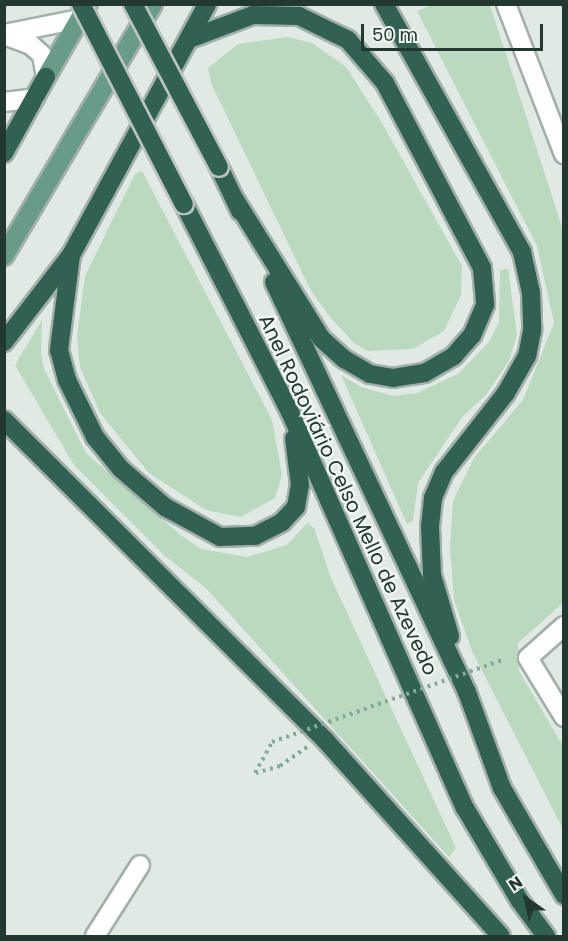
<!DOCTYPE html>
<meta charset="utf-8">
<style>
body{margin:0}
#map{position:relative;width:568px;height:941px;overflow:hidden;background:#e0e9e4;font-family:Poppins,sans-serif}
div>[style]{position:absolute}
.green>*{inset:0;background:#bad9bf}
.roads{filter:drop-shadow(2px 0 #a3b0aa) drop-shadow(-2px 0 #a3b0aa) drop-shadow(0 2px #a3b0aa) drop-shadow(0 -2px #a3b0aa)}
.minor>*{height:18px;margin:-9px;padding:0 9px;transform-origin:9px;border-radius:9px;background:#fff}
.major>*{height:18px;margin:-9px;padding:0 9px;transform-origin:9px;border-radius:9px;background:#689b88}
.highway>*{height:18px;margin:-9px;padding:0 9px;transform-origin:9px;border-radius:9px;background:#306152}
.path-bridge>*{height:4px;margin-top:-2px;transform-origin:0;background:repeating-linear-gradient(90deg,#83aa9a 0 3px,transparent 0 7.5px)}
.bridges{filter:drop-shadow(2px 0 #bdc3c1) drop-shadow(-2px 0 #bdc3c1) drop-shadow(0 2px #bdc3c1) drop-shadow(0 -2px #bdc3c1)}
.highway-bridge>*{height:18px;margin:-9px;padding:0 9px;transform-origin:9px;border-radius:9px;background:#306152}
span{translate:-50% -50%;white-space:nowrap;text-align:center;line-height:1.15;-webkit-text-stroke:5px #f0f6f2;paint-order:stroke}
.street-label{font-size:20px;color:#223830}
.frame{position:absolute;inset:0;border:6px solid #223830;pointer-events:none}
.north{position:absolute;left:496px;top:869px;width:60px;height:60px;-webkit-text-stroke:4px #f0f6f2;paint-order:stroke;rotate:326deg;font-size:16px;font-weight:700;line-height:24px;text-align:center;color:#223830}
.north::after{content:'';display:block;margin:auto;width:21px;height:27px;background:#223830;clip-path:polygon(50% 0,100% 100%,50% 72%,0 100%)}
.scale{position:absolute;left:361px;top:24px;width:182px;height:27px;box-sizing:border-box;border:3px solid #223830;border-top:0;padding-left:8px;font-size:18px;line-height:21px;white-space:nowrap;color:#223830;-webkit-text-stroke:4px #f0f6f2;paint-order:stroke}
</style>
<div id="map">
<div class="green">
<div style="clip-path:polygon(434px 4px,490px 5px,563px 230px,563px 603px,518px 643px,519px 671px,563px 746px,563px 829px,472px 651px,454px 600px,450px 547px,453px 501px,474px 458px,523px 400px,554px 323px,537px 246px,417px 11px)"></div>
<div style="clip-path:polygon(288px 37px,312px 43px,346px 67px,382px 123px,462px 266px,461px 295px,444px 331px,413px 349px,368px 351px,354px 343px,330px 317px,311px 291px,211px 83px,208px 68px,238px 44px)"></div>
<div style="clip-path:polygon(142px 171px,272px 420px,282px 475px,275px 498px,241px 517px,206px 510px,149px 473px,100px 413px,80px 367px,77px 337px,85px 276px,135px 174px)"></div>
<div style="clip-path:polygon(508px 269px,517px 335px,509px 361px,486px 395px,463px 416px,418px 483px,413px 521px,407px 524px,341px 375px,361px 387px,394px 396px,417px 393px,458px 374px,489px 342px,499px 322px,500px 270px)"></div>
<div style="clip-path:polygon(42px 320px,41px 354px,44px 369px,86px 453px,182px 536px,201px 549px,247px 557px,287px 545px,307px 523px,314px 528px,331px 578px,456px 848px,449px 857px,207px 589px,165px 556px,74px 465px,15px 365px)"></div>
</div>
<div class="roads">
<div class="minor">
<div style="left:506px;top:4px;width:161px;rotate:68.9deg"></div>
<div style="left:4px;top:34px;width:76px;rotate:-11.3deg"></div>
<div style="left:4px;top:35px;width:29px;rotate:20deg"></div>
<div style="left:31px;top:45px;width:15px;rotate:42deg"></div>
<div style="left:42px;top:55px;width:22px;rotate:80deg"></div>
<div style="left:4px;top:102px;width:31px;rotate:-7deg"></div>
<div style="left:564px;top:626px;width:48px;rotate:138.4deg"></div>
<div style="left:528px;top:658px;width:69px;rotate:58.6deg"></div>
<div style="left:95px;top:936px;width:84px;rotate:-57.6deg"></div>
</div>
<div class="major">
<div style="left:46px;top:77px;width:84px;rotate:-60.1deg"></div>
<div style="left:4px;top:256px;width:293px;rotate:-59.4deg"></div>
</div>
<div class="highway">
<div style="left:384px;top:4px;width:284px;rotate:60.9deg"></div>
<div style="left:522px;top:252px;width:42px;rotate:77.6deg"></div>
<div style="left:531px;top:293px;width:38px;rotate:88deg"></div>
<div style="left:532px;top:331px;width:25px;rotate:101deg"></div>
<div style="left:527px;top:356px;width:43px;rotate:119.6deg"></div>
<div style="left:506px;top:393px;width:100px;rotate:128.1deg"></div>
<div style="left:444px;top:472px;width:28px;rotate:113deg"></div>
<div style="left:433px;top:498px;width:28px;rotate:96deg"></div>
<div style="left:430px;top:526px;width:49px;rotate:87.7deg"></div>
<div style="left:432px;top:575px;width:64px;rotate:73.6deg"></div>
<div style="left:189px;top:39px;width:68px;rotate:-20.6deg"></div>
<div style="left:253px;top:15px;width:46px;rotate:1.2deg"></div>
<div style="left:299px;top:16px;width:55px;rotate:26.1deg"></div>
<div style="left:348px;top:40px;width:57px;rotate:49.3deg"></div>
<div style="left:385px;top:83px;width:209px;rotate:62.3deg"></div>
<div style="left:482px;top:268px;width:37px;rotate:85deg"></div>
<div style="left:485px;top:305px;width:33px;rotate:113deg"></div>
<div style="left:472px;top:335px;width:28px;rotate:131deg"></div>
<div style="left:454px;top:356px;width:34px;rotate:150deg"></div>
<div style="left:424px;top:373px;width:31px;rotate:171deg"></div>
<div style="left:393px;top:378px;width:23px;rotate:-170deg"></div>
<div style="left:370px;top:374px;width:30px;rotate:-150deg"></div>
<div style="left:344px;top:359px;width:31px;rotate:-138deg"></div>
<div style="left:321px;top:338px;width:163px;rotate:-121.9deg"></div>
<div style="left:4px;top:153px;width:87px;rotate:-61.1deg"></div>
<div style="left:219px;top:167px;width:49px;rotate:64.5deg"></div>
<div style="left:184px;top:204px;width:233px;rotate:63deg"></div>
<div style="left:290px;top:412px;width:433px;rotate:66.2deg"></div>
<div style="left:465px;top:808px;width:108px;rotate:59.4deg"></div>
<div style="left:520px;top:901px;width:44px;rotate:53.4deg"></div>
<div style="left:71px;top:255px;width:96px;rotate:97.2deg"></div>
<div style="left:59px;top:350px;width:31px;rotate:75deg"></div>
<div style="left:67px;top:380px;width:64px;rotate:63.8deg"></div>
<div style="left:95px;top:437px;width:41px;rotate:50.9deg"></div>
<div style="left:121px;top:469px;width:58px;rotate:40.8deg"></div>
<div style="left:165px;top:507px;width:63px;rotate:28.6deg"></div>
<div style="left:220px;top:537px;width:35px;rotate:-2deg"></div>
<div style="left:255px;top:536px;width:30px;rotate:-27deg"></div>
<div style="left:282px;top:522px;width:21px;rotate:-47deg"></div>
<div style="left:296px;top:507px;width:22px;rotate:-80deg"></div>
<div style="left:300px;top:485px;width:47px;rotate:-97.3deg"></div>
<div style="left:274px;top:282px;width:453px;rotate:64.8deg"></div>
<div style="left:467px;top:692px;width:102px;rotate:70deg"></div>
<div style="left:502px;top:788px;width:124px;rotate:59.9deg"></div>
<div style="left:4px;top:342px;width:110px;rotate:-52.4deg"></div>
<div style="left:71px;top:255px;width:285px;rotate:-61.5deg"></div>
<div style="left:4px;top:420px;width:453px;rotate:44.9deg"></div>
<div style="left:325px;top:740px;width:263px;rotate:48.1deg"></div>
</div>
</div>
<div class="path-bridge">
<div style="left:307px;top:747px;width:33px;rotate:145deg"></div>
<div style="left:280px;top:766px;width:26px;rotate:164deg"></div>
<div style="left:255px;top:773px;width:35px;rotate:-61deg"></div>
<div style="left:272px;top:742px;width:247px;rotate:-19.6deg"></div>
</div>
<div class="bridges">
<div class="highway-bridge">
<div style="left:81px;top:4px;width:225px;rotate:62.8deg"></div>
<div style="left:133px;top:4px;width:184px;rotate:62.2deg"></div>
</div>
</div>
<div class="street-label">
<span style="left:348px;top:495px;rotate:65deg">Anel Rodoviário Celso Mello de Azevedo</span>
</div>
<div class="frame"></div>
<div class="north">N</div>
<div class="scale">50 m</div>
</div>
